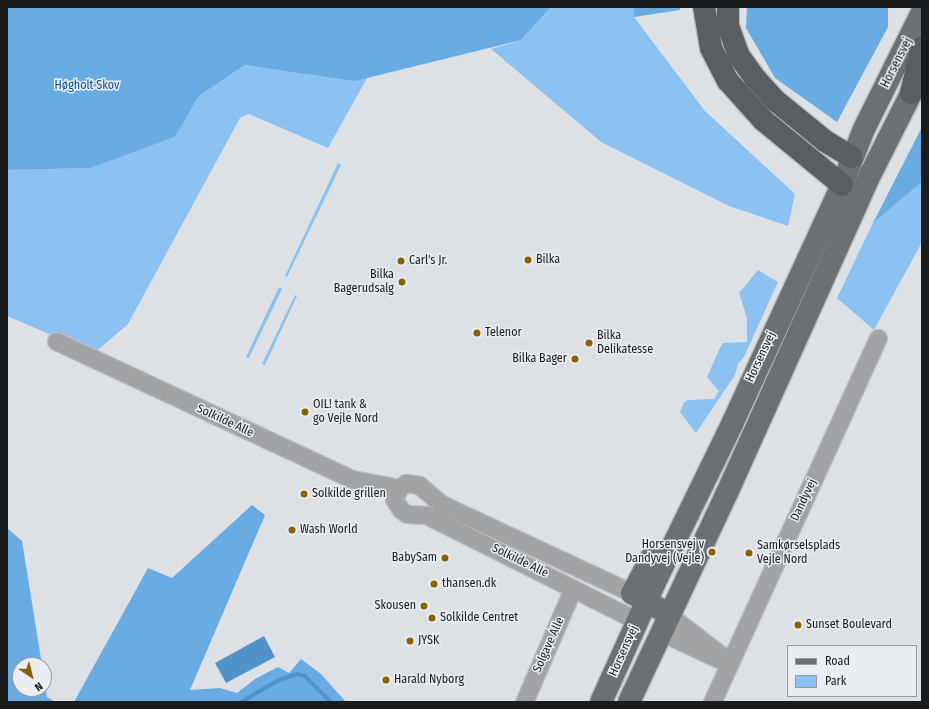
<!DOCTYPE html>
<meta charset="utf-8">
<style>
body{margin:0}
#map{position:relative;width:929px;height:709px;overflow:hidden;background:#dde1e5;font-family:"Fira Sans Condensed",sans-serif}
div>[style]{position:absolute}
.green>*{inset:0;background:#8bc2f1}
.forest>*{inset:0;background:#69abe3}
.water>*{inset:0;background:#5193c9}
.stream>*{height:3.5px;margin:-1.75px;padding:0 1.75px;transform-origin:1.75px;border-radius:1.75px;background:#5193c9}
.roads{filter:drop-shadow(1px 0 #babdc1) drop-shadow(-1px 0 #babdc1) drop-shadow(0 1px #babdc1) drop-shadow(0 -1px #babdc1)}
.minor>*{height:17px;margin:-8.5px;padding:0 8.5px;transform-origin:8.5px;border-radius:8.5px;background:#a1a3a5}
.major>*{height:22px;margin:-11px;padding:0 11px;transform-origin:11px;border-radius:11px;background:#6d7073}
.highway>*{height:22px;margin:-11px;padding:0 11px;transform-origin:11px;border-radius:11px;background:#5b5e61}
.dots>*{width:11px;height:11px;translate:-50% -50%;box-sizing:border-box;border:2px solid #eaeef2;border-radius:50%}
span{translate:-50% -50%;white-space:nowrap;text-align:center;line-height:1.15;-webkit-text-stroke:3px #eaeef2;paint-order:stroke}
.street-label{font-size:12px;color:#191b1c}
.park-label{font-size:12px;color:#025588}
.poi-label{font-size:12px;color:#191b1c}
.left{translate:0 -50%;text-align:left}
.right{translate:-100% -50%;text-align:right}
.frame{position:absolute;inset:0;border:8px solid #191b1c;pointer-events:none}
.legend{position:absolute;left:787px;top:645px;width:130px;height:52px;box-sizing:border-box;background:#eaeef2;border:1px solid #969a9c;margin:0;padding:5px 7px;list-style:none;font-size:12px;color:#191b1c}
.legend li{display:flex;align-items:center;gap:8px;height:20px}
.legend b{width:20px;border:1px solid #969a9c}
.north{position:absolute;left:12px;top:657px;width:40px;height:40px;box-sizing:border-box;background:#eaeef2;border:1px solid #969a9c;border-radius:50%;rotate:145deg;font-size:11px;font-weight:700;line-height:16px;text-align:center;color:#191b1c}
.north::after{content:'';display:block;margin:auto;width:14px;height:18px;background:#886200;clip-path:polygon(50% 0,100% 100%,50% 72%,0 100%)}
</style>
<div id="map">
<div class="green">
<div style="clip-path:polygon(551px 7px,633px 7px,634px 17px,705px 111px,795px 194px,788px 226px,729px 206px,601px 142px,491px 49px,521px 40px)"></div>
<div style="clip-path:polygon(245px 65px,367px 78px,328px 148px,249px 114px,240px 118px,128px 324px,94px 353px,7px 316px,7px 170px,91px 168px,175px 137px,199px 96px)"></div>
<div style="clip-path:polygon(338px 163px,341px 165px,287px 277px,285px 276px)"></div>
<div style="clip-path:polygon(922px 182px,922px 242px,874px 330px,837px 298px,873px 223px)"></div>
<div style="clip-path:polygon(758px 270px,778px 282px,744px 357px,738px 364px,735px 375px,696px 433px,680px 412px,684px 402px,688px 400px,714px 399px,719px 391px,707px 377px,720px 348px,723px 343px,747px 342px,747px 318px,739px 293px)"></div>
<div style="clip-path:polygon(279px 287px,282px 289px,249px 358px,246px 357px)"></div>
<div style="clip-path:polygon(295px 295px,297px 296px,265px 365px,262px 364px)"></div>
</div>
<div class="forest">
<div style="clip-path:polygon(7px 7px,551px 7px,521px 40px,355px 81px,245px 65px,199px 96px,175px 137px,91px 168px,7px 170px)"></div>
<div style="clip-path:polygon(633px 7px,680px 7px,680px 10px,634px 17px)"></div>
<div style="clip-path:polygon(747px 7px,888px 7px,888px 27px,837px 122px,775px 78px,746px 28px)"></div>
<div style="clip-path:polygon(922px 127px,922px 182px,873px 223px)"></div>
<div style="clip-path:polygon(252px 505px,265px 515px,190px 690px,220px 688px,237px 693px,255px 679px,278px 667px,289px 673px,301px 659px,321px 674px,346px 702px,74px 702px,148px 568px,172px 578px)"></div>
<div style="clip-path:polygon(7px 528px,22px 541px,42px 665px,20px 665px,20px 689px,44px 689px,44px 679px,47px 697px,55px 702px,7px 702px)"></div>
</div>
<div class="water">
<div style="clip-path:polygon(264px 636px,275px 657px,226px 683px,215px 663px)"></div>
</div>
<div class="stream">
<div style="left:241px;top:702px;width:44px;rotate:-30.1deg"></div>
<div style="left:279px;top:680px;width:19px;rotate:-18deg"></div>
<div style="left:297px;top:674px;width:8px;rotate:14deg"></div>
<div style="left:305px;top:676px;width:37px;rotate:45deg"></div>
</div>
<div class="roads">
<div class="minor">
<div style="left:56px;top:341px;width:327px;rotate:25deg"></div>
<div style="left:352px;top:479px;width:48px;rotate:10.8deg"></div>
<div style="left:632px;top:593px;width:211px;rotate:-155deg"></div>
<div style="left:441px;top:504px;width:29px;rotate:-139deg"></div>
<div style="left:419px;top:485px;width:13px;rotate:-171deg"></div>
<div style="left:406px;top:483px;width:9px;rotate:144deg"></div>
<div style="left:399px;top:488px;width:12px;rotate:114deg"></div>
<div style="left:394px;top:499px;width:13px;rotate:58deg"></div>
<div style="left:401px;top:510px;width:7px;rotate:34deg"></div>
<div style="left:407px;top:514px;width:19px;rotate:3deg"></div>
<div style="left:426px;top:515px;width:237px;rotate:26.6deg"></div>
<div style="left:669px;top:615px;width:77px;rotate:37.6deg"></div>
<div style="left:661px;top:632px;width:63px;rotate:25.3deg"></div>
<div style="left:524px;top:702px;width:124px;rotate:-66.7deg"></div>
<div style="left:712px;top:702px;width:400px;rotate:-65.5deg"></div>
</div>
<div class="major">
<div style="left:651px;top:558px;width:40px;rotate:118deg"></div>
<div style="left:632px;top:593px;width:32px;rotate:30deg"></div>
<div style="left:601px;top:702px;width:138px;rotate:-65.7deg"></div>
<div style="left:658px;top:576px;width:171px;rotate:-64deg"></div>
<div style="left:733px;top:422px;width:261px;rotate:-65.3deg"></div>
<div style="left:842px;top:185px;width:60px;rotate:-68.6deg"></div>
<div style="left:864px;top:129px;width:131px;rotate:-63.6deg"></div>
<div style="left:629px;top:702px;width:231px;rotate:-64.9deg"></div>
<div style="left:727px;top:493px;width:351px;rotate:-65.8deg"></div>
<div style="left:871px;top:173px;width:109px;rotate:-63.2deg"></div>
</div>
<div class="highway">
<div style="left:704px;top:7px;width:42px;rotate:80.3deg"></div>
<div style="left:711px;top:48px;width:37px;rotate:63deg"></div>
<div style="left:728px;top:81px;width:52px;rotate:48.1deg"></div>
<div style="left:763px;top:120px;width:102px;rotate:39.4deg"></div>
<div style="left:728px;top:7px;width:19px;rotate:90deg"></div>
<div style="left:728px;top:26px;width:32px;rotate:70deg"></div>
<div style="left:739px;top:56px;width:27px;rotate:54deg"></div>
<div style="left:755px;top:78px;width:31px;rotate:48deg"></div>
<div style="left:776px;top:101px;width:63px;rotate:39.2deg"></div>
<div style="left:825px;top:141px;width:31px;rotate:31deg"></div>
<div style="left:911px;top:93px;width:47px;rotate:-76.6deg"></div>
</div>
</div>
<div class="dots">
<div style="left:528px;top:260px;background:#886200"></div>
<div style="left:401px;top:261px;background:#886200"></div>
<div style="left:402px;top:282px;background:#886200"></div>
<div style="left:477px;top:333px;background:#886200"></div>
<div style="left:589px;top:343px;background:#886200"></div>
<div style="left:575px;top:359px;background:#886200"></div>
<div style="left:305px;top:412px;background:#886200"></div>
<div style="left:304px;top:494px;background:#886200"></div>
<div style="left:292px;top:530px;background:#886200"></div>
<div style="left:712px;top:552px;background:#886200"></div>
<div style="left:749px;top:553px;background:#886200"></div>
<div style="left:445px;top:558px;background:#886200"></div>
<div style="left:434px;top:584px;background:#886200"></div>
<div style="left:424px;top:606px;background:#886200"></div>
<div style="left:432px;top:618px;background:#886200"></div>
<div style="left:798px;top:625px;background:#886200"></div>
<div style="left:410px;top:641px;background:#886200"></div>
<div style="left:386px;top:680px;background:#886200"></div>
</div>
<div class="street-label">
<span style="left:897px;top:63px;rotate:-63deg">Horsensvej</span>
<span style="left:761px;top:357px;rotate:-65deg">Horsensvej</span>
<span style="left:225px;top:421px;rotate:25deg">Solkilde Alle</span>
<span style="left:804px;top:500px;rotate:-65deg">Dandyvej</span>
<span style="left:520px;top:561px;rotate:26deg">Solkilde Alle</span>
<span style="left:549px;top:645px;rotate:-66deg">Solgave Alle</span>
<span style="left:624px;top:651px;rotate:-66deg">Horsensvej</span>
</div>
<div class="park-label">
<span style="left:87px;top:86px">Høgholt Skov</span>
</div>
<div class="poi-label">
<span class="left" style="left:536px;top:260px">Bilka</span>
<span class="left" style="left:409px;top:261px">Carl's Jr.</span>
<span class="right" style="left:394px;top:282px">Bilka<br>Bagerudsalg</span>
<span class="left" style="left:485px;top:333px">Telenor</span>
<span class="left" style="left:597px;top:343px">Bilka<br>Delikatesse</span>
<span class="right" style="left:567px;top:359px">Bilka Bager</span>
<span class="left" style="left:313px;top:412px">OIL! tank &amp;<br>go Vejle Nord</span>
<span class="left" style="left:312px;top:494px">Solkilde grillen</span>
<span class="left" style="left:300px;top:530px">Wash World</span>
<span class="right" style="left:704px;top:552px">Horsensvej v<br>Dandyvej (Vejle)</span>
<span class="left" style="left:757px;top:553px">Samkørselsplads<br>Vejle Nord</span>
<span class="right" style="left:437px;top:558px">BabySam</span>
<span class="left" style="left:442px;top:584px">thansen.dk</span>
<span class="right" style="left:416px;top:606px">Skousen</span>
<span class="left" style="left:440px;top:618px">Solkilde Centret</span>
<span class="left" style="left:806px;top:625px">Sunset Boulevard</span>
<span class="left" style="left:418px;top:641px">JYSK</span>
<span class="left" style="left:394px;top:680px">Harald Nyborg</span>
</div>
<div class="frame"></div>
<ul class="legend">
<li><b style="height:5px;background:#6d7073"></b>Road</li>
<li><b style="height:11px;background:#8bc2f1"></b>Park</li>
</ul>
<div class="north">N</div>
</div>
